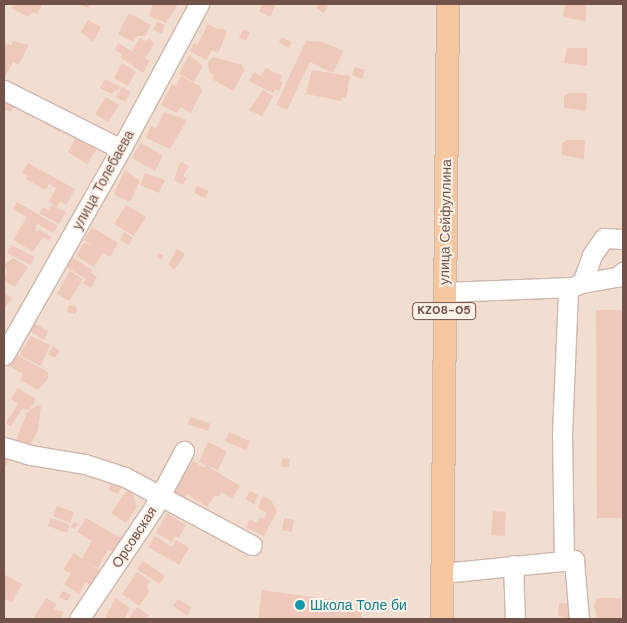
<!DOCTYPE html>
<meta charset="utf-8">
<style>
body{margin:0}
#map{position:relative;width:627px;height:623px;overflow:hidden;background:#faede2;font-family:"DM Sans",sans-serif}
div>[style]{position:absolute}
.residential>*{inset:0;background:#f2ded1}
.building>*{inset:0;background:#eec8bb}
.roads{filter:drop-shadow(1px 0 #cdb6ac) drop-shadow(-1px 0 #cdb6ac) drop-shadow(0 1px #cdb6ac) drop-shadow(0 -1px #cdb6ac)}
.minor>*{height:19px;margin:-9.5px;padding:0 9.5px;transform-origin:9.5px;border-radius:9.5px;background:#fff}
.major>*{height:22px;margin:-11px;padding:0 11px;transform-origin:11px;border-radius:11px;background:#f6c79e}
.dots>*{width:14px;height:14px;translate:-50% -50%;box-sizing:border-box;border:2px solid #fef2e8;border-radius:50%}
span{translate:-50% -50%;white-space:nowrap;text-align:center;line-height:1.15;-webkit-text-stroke:4px #fef2e8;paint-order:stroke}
.shield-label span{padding:1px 4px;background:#fef2e8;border:1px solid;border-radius:4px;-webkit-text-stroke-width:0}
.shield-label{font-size:12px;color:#70524a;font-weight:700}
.street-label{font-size:14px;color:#70524a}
.culture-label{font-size:14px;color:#0d838f}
.left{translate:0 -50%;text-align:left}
.frame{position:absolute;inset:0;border:5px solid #70524a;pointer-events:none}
</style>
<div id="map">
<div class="residential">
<div style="clip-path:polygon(4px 4px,623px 4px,623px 619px,4px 619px)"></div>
</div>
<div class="building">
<div style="clip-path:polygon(14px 4px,43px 4px,37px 14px,32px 12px,29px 17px,11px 8px)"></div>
<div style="clip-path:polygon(79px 4px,90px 4px,88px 8px)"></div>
<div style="clip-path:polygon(153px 4px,162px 5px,178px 4px,166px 23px,149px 16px)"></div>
<div style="clip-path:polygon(262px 4px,276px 4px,270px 17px,259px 11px)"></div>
<div style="clip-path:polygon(319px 4px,329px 4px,324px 13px,316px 8px)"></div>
<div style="clip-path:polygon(565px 4px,586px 4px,586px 21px,563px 17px)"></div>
<div style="clip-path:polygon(129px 13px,151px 25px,145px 36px,137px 36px,133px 42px,118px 34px)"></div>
<div style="clip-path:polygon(88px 20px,101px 27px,93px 42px,81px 32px)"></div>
<div style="clip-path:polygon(157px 22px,165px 25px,162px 34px,153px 30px)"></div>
<div style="clip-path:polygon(208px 24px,218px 29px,223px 28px,227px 33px,218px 53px,212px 50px,206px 60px,190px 51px,194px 43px,197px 45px)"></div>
<div style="clip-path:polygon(243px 29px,250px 32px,246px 41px,239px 38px)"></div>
<div style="clip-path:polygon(281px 37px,292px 42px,289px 48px,279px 43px)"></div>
<div style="clip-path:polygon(140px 38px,145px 41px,150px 38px,154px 44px,145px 58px,150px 61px,143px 73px,120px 57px,122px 54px,115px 50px,118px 43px,140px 56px,132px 50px)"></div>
<div style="clip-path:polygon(13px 41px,29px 45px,18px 65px,13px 62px,4px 79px,4px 42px,11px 46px)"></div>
<div style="clip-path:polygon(306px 41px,323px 42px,343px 51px,333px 73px,310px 62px,287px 110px,276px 105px)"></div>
<div style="clip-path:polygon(567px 48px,587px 48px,587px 66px,564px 63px)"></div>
<div style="clip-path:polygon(189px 55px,203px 66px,194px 82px,179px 74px)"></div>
<div style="clip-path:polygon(213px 57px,242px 65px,244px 71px,233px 91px,212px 79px,214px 75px,209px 72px,208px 63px)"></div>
<div style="clip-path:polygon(122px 63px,136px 72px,128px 86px,114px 78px)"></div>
<div style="clip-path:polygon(355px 67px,365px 70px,362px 79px,352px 75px)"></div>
<div style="clip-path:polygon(266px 68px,282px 76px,280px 81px,283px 83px,279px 91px,275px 89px,273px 93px,249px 81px,254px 72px,261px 76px)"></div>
<div style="clip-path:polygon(312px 70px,350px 76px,346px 98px,342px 97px,341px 101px,306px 94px)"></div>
<div style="clip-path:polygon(181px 76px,200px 86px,202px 91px,191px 113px,180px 107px,177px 113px,161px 105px,172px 84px,176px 86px)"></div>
<div style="clip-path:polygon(105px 79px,120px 87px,117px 91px,115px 90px,112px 94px,100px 88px)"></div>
<div style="clip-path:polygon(122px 87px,131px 92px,125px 102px,116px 97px)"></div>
<div style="clip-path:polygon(263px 90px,273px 96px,262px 116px,249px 110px)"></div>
<div style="clip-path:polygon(570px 93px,587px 93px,586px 111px,564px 108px,564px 96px)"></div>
<div style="clip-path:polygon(4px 95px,17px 101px,11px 112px,4px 109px)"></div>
<div style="clip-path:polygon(106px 97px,119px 105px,108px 122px,95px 114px)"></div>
<div style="clip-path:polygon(164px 112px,187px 120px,170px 149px,146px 138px,151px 126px,156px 128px)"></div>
<div style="clip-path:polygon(45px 116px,63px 126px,60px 132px,42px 122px)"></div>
<div style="clip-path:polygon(78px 134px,93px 143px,96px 150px,87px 164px,68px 152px)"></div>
<div style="clip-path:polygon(568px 140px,585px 140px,584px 159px,562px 155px,562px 143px)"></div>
<div style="clip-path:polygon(140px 143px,163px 155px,155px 171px,132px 158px)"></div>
<div style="clip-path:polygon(180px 162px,189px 166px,183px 176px,187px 178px,183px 185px,174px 180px)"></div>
<div style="clip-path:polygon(28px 163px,75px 189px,66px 205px,60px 201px,57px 207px,49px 202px,56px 188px,49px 184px,45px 190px,26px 179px,28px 176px,22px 173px)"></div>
<div style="clip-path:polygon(125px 170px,140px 181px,130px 202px,115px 195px,115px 191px)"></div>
<div style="clip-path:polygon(145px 173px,165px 180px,159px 193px,140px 185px)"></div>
<div style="clip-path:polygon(197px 186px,209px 191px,205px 198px,194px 193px)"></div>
<div style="clip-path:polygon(17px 202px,58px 226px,53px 233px,38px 224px,36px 226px,35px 231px,40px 230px,52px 237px,49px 241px,43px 237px,33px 252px,13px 240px,27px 217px,13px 209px)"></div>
<div style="clip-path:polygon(52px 205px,66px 212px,59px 224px,39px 213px,43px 207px,48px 210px)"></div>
<div style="clip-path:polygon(126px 205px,146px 217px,134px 236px,114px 224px)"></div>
<div style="clip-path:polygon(92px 227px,118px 243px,110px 257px,102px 253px,94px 267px,76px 256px,84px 243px,91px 245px,84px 240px)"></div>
<div style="clip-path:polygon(124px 232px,133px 238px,129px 245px,120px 240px)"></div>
<div style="clip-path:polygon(11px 245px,35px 257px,31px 265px,7px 253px)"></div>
<div style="clip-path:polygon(177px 249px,185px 254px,174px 270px,169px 264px)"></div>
<div style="clip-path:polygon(158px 253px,163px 255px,162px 260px,157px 258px)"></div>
<div style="clip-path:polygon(72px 257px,92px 270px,91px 273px,97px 277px,91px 288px,83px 283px,86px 279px,66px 267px)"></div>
<div style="clip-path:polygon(13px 258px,28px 267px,15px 287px,4px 281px,7px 269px,4px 265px)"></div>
<div style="clip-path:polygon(70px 271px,83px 279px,69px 301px,57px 294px)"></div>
<div style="clip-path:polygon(4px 292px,12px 298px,4px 309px)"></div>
<div style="clip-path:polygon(69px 305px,77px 307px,76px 314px,67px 312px)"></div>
<div style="clip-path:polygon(596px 310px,622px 310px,622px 518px,597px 518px)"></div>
<div style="clip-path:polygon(33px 322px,48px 331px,44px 340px,28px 330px)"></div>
<div style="clip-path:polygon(31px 336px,50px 345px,41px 366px,19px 355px)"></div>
<div style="clip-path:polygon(53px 346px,60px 351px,55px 358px,48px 354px)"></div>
<div style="clip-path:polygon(12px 352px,48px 372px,48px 379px,38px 390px,20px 380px,23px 374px,6px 364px)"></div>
<div style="clip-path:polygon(18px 388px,36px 399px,29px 410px,22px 409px,11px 426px,6px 423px,18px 404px,11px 399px)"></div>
<div style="clip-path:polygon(38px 405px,41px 406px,38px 430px,28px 449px,15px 443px,27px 412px)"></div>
<div style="clip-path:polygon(191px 417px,211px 424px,208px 431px,188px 424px)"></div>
<div style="clip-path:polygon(229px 432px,250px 441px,246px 450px,225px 441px)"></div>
<div style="clip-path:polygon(208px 442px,227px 451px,218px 470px,199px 462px)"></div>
<div style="clip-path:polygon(4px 457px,9px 460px,6px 466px,4px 465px)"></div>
<div style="clip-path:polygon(282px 458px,290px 459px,289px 467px,281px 466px)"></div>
<div style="clip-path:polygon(193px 461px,204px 468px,206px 465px,240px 486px,232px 499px,222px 492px,218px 497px,215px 495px,207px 507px,187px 494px,183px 500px,172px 493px)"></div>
<div style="clip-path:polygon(112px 482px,122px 486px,118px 494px,108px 490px)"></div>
<div style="clip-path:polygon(127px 490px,132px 491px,137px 507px,126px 523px,111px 513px)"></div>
<div style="clip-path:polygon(250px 491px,258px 495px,254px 504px,245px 499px)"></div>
<div style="clip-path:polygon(263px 496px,271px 500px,277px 511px,264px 536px,246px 528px,250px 519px,257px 523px,260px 517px,264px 519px,267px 513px,258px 508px)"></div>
<div style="clip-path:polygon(57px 506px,74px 512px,70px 523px,53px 516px)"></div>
<div style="clip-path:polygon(493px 511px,506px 512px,505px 536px,491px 535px)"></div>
<div style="clip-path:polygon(167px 513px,186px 525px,179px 538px,175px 536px,172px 542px,156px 533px)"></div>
<div style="clip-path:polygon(51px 518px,70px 525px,67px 533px,48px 526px)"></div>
<div style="clip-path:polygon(86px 518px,121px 538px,113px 552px,108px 550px,98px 568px,84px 560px,101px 571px,91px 586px,86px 582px,79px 594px,64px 584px,71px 574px,63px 569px,74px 553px,82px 559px,92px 541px,77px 532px)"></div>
<div style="clip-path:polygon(284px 518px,294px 520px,292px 532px,282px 530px)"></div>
<div style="clip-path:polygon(74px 522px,78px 524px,75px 529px,71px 527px)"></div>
<div style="clip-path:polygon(155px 536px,172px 547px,176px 540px,189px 548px,179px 565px,148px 547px)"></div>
<div style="clip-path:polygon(143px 561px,165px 576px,159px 584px,137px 569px)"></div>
<div style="clip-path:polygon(137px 572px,150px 581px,147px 586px,149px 592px,139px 606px,122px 594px)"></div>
<div style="clip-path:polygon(4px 574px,22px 584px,12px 602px,6px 599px,4px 603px)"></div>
<div style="clip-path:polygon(262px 590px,340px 601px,339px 609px,362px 612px,361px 619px,258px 619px)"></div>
<div style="clip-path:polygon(63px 591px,71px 595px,67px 601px,59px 597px)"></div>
<div style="clip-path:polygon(46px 598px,57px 604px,54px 609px,64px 612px,60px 619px,33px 619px)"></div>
<div style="clip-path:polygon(115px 598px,130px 608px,125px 619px,105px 618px)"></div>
<div style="clip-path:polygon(597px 598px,621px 598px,621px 619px,597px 619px,594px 605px)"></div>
<div style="clip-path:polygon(178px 599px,192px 608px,187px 616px,173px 606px)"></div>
<div style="clip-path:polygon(559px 603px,572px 604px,571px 619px,558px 616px)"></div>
<div style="clip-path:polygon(137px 607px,149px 615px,146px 619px,128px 619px)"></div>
</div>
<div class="roads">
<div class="minor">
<div style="left:4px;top:90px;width:131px;rotate:26.8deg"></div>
<div style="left:582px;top:283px;width:36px;rotate:-10deg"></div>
<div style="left:617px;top:277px;width:8px;rotate:-40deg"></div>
<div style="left:445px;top:292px;width:127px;rotate:-2.3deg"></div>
<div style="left:572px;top:287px;width:11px;rotate:-22deg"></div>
<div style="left:582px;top:283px;width:30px;rotate:-70deg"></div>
<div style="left:592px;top:255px;width:21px;rotate:-55deg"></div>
<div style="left:604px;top:238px;width:19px;rotate:3deg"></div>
<div style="left:4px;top:355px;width:237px;rotate:-60.4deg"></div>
<div style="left:121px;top:149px;width:165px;rotate:-61.7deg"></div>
<div style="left:4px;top:447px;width:28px;rotate:17deg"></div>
<div style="left:31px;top:455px;width:55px;rotate:9.5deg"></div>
<div style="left:85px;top:464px;width:42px;rotate:18deg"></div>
<div style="left:125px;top:477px;width:144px;rotate:28.2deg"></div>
<div style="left:564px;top:561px;width:127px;rotate:-90.9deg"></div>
<div style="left:562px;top:434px;width:146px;rotate:-87.6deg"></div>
<div style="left:513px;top:565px;width:54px;rotate:87.9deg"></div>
<div style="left:443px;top:573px;width:132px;rotate:-5.7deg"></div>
<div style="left:574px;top:560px;width:59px;rotate:85.2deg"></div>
<div style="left:79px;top:619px;width:133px;rotate:-56.1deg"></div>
<div style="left:153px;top:509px;width:66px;rotate:-61.9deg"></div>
</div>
<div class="major">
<div style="left:442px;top:619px;width:615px;rotate:-89.44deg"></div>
</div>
</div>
<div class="dots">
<div style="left:300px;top:605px;background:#0f9aa8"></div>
</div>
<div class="shield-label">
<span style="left:444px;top:311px">KZ08-05</span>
</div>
<div class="street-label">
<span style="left:103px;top:180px;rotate:-61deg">улица Толебаева</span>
<span style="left:445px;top:222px;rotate:-89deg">улица Сейфуллина</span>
<span style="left:134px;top:537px;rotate:-57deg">Орсовская</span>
</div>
<div class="culture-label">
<span class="left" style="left:310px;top:605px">Школа Толе би</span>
</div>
<div class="frame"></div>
</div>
